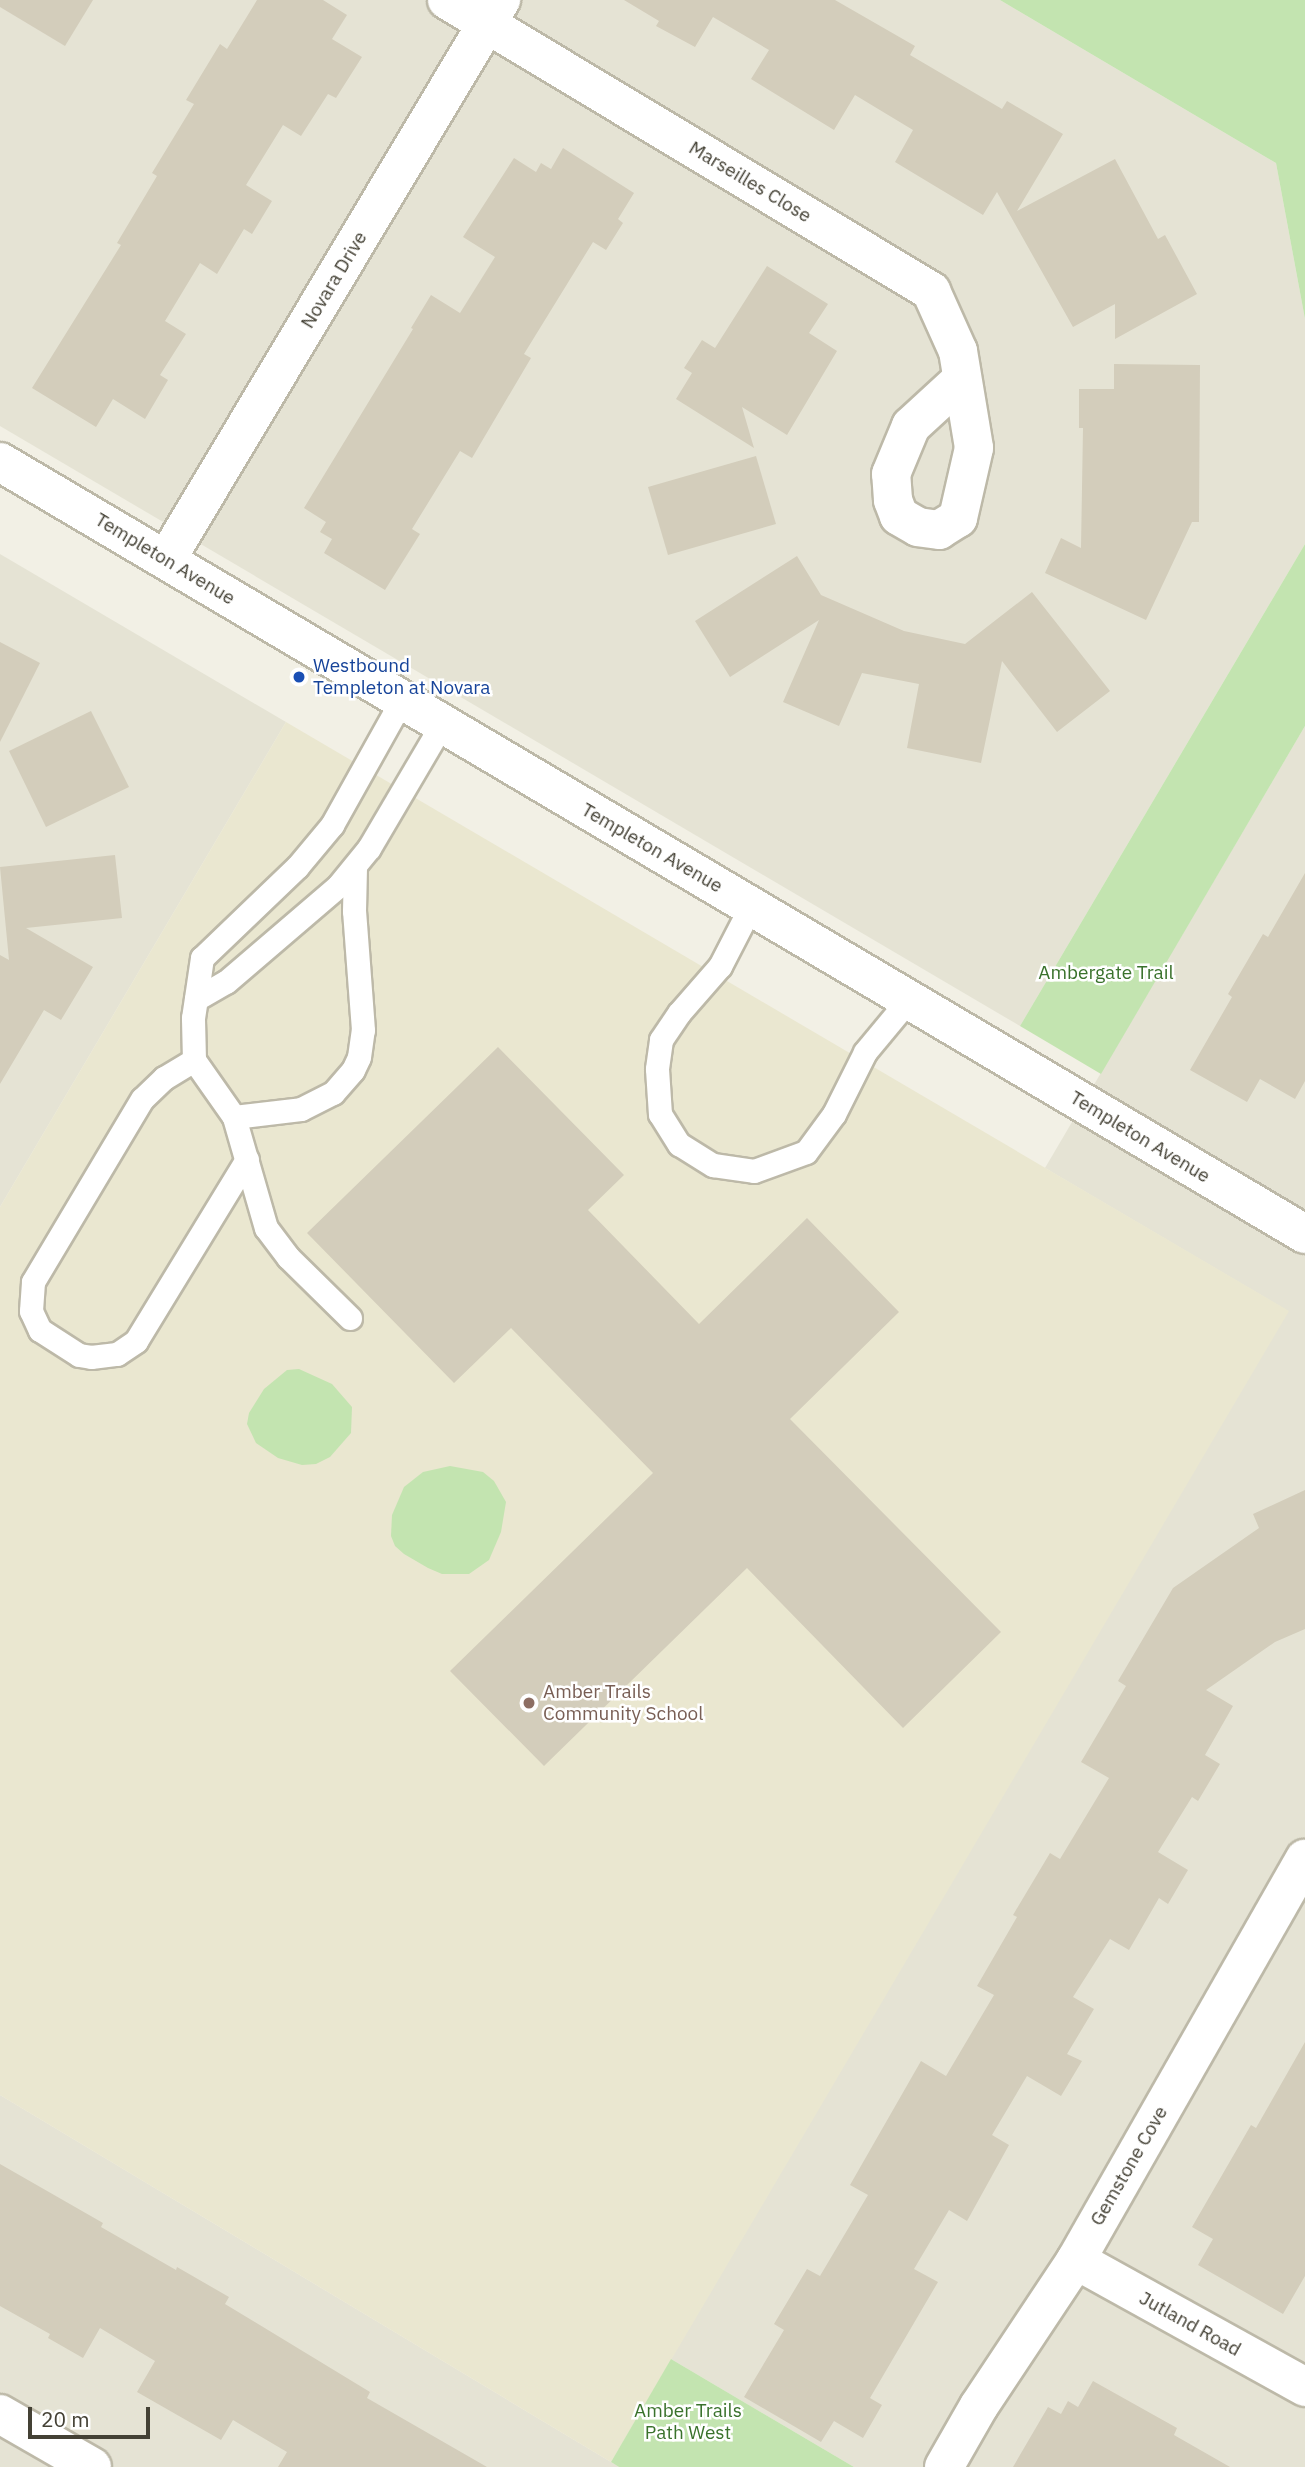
<!DOCTYPE html>
<style>
body{margin:0}
#map{position:relative;width:1305px;height:2467px;overflow:hidden;background:#f2f0e5;font-family:"IBM Plex Sans",sans-serif}
div>[style]{position:absolute}
.residential>*{inset:0;background:#e5e3d4}
.education>*{inset:0;background:#eae7d0}
.green>*{inset:0;background:#c3e4b0}
.building>*{inset:0;background:#d3cdbb}
.roads{filter:drop-shadow(2px 0 #bdb9a8) drop-shadow(-2px 0 #bdb9a8) drop-shadow(0 2px #bdb9a8) drop-shadow(0 -2px #bdb9a8)}
.service>*{height:23px;margin:-11.5px;padding:0 11.5px;transform-origin:11.5px;border-radius:11.5px;background:#fff}
.minor>*{height:38px;margin:-19px;padding:0 19px;transform-origin:19px;border-radius:19px;background:#fff}
.tertiary>*{height:38px;margin:-19px;padding:0 19px;transform-origin:19px;border-radius:19px;background:#fff}
.dots>*{width:19px;height:19px;translate:-50% -50%;box-sizing:border-box;border:4px solid #fff;border-radius:50%}
span{translate:-50% -50%;white-space:nowrap;text-align:center;line-height:1.15;-webkit-text-stroke:5px #fff;paint-order:stroke}
.street-label{font-size:19px;color:#444135}
.transit-label{font-size:19px;color:#164399}
.left{translate:0 -50%;text-align:left}
.park-label{font-size:19px;color:#3a722c}
.education-label{font-size:19px;color:#785e54}
.scale{position:absolute;left:28px;top:2407px;width:122px;height:32px;box-sizing:border-box;border:4px solid #444135;border-top:0;padding-left:9px;font-size:21px;line-height:24px;white-space:nowrap;color:#444135;-webkit-text-stroke:5px #fff;paint-order:stroke}
</style>
<div id="map">
<div class="residential">
<div style="clip-path:polygon(0 0,1000px 0,1276px 163px,1305px 319px,1305px 544px,1020px 1026px,0 426px)"></div>
<div style="clip-path:polygon(0 554px,286px 722px,0 1207px)"></div>
<div style="clip-path:polygon(1305px 726px,1305px 2467px,854px 2467px,671px 2359px,1288px 1311px,1045px 1168px)"></div>
<div style="clip-path:polygon(0 2095px,611px 2462px,619px 2467px,0 2467px)"></div>
</div>
<div class="education">
<div style="clip-path:polygon(286px 722px,1289px 1311px,611px 2462px,0 2095px,0 1207px)"></div>
</div>
<div class="green">
<div style="clip-path:polygon(1000px 0,1305px 0,1305px 319px,1276px 163px)"></div>
<div style="clip-path:polygon(1305px 544px,1305px 726px,1101px 1074px,1020px 1026px)"></div>
<div style="clip-path:polygon(299px 1369px,332px 1384px,352px 1407px,351px 1433px,330px 1457px,316px 1464px,302px 1465px,278px 1458px,256px 1443px,247px 1424px,249px 1413px,264px 1389px,287px 1370px)"></div>
<div style="clip-path:polygon(450px 1466px,483px 1472px,494px 1481px,506px 1502px,501px 1532px,489px 1560px,469px 1574px,442px 1574px,428px 1568px,404px 1554px,395px 1546px,391px 1536px,392px 1515px,404px 1487px,423px 1472px)"></div>
<div style="clip-path:polygon(671px 2359px,854px 2467px,619px 2467px,611px 2462px)"></div>
</div>
<div class="building">
<div style="clip-path:polygon(0 0,93px 0,65px 46px,0 7px)"></div>
<div style="clip-path:polygon(257px 0,323px 0,347px 15px,332px 39px,362px 57px,336px 98px,328px 94px,301px 136px,283px 125px,246px 185px,272px 201px,252px 234px,244px 229px,217px 274px,200px 263px,165px 321px,186px 334px,160px 375px,168px 380px,145px 419px,113px 399px,96px 427px,32px 388px,121px 245px,117px 243px,157px 176px,152px 173px,194px 104px,186px 100px,220px 44px,227px 49px)"></div>
<div style="clip-path:polygon(624px 0,835px 0,915px 46px,910px 55px,1002px 109px,1007px 101px,1063px 134px,1017px 211px,1115px 159px,1158px 239px,1165px 235px,1197px 294px,1115px 339px,1115px 304px,1073px 327px,997px 192px,983px 215px,895px 162px,913px 130px,855px 95px,834px 130px,751px 79px,769px 50px,713px 17px,695px 47px,656px 26px,659px 21px)"></div>
<div style="clip-path:polygon(563px 148px,634px 193px,618px 219px,623px 223px,606px 250px,593px 242px,524px 354px,531px 358px,472px 458px,460px 451px,412px 529px,420px 534px,385px 590px,324px 553px,332px 539px,320px 532px,326px 522px,304px 508px,413px 329px,411px 328px,431px 295px,460px 313px,495px 257px,463px 237px,514px 158px,536px 172px,541px 163px,551px 169px)"></div>
<div style="clip-path:polygon(767px 266px,828px 304px,809px 333px,837px 351px,787px 435px,742px 407px,754px 448px,676px 399px,692px 373px,684px 368px,702px 340px,715px 348px)"></div>
<div style="clip-path:polygon(1114px 364px,1200px 365px,1199px 522px,1192px 522px,1146px 620px,1045px 573px,1061px 538px,1081px 548px,1083px 428px,1079px 428px,1079px 389px,1114px 389px)"></div>
<div style="clip-path:polygon(756px 456px,776px 524px,668px 555px,648px 487px)"></div>
<div style="clip-path:polygon(797px 556px,821px 595px,904px 631px,965px 644px,1032px 592px,1110px 691px,1057px 732px,1002px 661px,981px 763px,907px 748px,919px 684px,862px 673px,839px 726px,783px 702px,819px 620px,730px 677px,695px 621px)"></div>
<div style="clip-path:polygon(0 642px,40px 663px,0 742px)"></div>
<div style="clip-path:polygon(91px 711px,129px 787px,46px 827px,9px 751px)"></div>
<div style="clip-path:polygon(115px 855px,122px 918px,26px 928px,93px 967px,61px 1020px,44px 1010px,0 1084px,0 955px,9px 960px,0 867px)"></div>
<div style="clip-path:polygon(1305px 873px,1305px 1081px,1295px 1099px,1260px 1079px,1247px 1102px,1190px 1070px,1232px 997px,1228px 994px,1263px 934px,1268px 937px)"></div>
<div style="clip-path:polygon(498px 1047px,624px 1175px,588px 1210px,699px 1324px,807px 1218px,899px 1312px,790px 1419px,1001px 1632px,903px 1728px,747px 1568px,544px 1766px,450px 1671px,653px 1473px,511px 1328px,454px 1383px,307px 1233px)"></div>
<div style="clip-path:polygon(1305px 1490px,1305px 1629px,1275px 1642px,1206px 1690px,1233px 1706px,1205px 1755px,1220px 1764px,1198px 1801px,1192px 1797px,1158px 1852px,1188px 1870px,1168px 1904px,1159px 1898px,1129px 1950px,1110px 1939px,1073px 1997px,1094px 2009px,1067px 2054px,1082px 2061px,1061px 2096px,1027px 2076px,992px 2135px,1009px 2145px,967px 2221px,949px 2210px,914px 2269px,938px 2282px,870px 2398px,882px 2405px,863px 2438px,834px 2421px,821px 2442px,744px 2397px,784px 2330px,774px 2324px,807px 2269px,820px 2276px,868px 2195px,850px 2185px,921px 2061px,946px 2076px,994px 1995px,977px 1986px,1017px 1917px,1013px 1915px,1050px 1853px,1060px 1859px,1109px 1778px,1081px 1762px,1126px 1686px,1118px 1681px,1173px 1588px,1259px 1528px,1253px 1514px)"></div>
<div style="clip-path:polygon(1305px 2042px,1305px 2276px,1283px 2314px,1198px 2265px,1213px 2239px,1192px 2227px,1251px 2125px,1256px 2128px)"></div>
<div style="clip-path:polygon(0 2164px,103px 2223px,101px 2227px,176px 2270px,177px 2267px,229px 2297px,225px 2304px,370px 2392px,367px 2398px,487px 2467px,278px 2467px,287px 2452px,233px 2420px,221px 2440px,137px 2392px,155px 2361px,100px 2328px,83px 2358px,48px 2338px,50px 2334px,0 2306px)"></div>
<div style="clip-path:polygon(1093px 2381px,1177px 2428px,1174px 2435px,1230px 2467px,1013px 2467px,1048px 2407px,1061px 2414px,1068px 2401px,1078px 2407px)"></div>
</div>
<div class="roads">
<div class="service">
<div style="left:751px;top:906px;width:68px;rotate:117.3deg"></div>
<div style="left:720px;top:966px;width:62px;rotate:131.1deg"></div>
<div style="left:679px;top:1013px;width:32px;rotate:124deg"></div>
<div style="left:661px;top:1040px;width:29px;rotate:98deg"></div>
<div style="left:657px;top:1069px;width:45px;rotate:86.2deg"></div>
<div style="left:660px;top:1114px;width:36px;rotate:58deg"></div>
<div style="left:679px;top:1144px;width:40px;rotate:32deg"></div>
<div style="left:713px;top:1165px;width:41px;rotate:8.3deg"></div>
<div style="left:754px;top:1171px;width:55px;rotate:-20.1deg"></div>
<div style="left:806px;top:1152px;width:47px;rotate:-53.6deg"></div>
<div style="left:834px;top:1114px;width:69px;rotate:-63.4deg"></div>
<div style="left:865px;top:1052px;width:69px;rotate:-50.3deg"></div>
<div style="left:196px;top:999px;width:34px;rotate:-30deg"></div>
<div style="left:226px;top:982px;width:148px;rotate:-40.6deg"></div>
<div style="left:338px;top:886px;width:49px;rotate:-50.8deg"></div>
<div style="left:369px;top:848px;width:144px;rotate:-59.5deg"></div>
<div style="left:194px;top:1060px;width:35px;rotate:149deg"></div>
<div style="left:164px;top:1078px;width:30px;rotate:136deg"></div>
<div style="left:142px;top:1099px;width:213px;rotate:120.8deg"></div>
<div style="left:33px;top:1282px;width:29px;rotate:94deg"></div>
<div style="left:31px;top:1311px;width:21px;rotate:65deg"></div>
<div style="left:40px;top:1330px;width:46px;rotate:32.7deg"></div>
<div style="left:79px;top:1355px;width:12px;rotate:9deg"></div>
<div style="left:91px;top:1357px;width:26px;rotate:-7deg"></div>
<div style="left:117px;top:1354px;width:23px;rotate:-34deg"></div>
<div style="left:136px;top:1341px;width:213px;rotate:-58.6deg"></div>
<div style="left:234px;top:1117px;width:67px;rotate:-6.8deg"></div>
<div style="left:301px;top:1109px;width:36px;rotate:-27deg"></div>
<div style="left:333px;top:1093px;width:30px;rotate:-49deg"></div>
<div style="left:353px;top:1070px;width:14px;rotate:-65deg"></div>
<div style="left:359px;top:1057px;width:27px;rotate:-82deg"></div>
<div style="left:363px;top:1030px;width:119px;rotate:-94.3deg"></div>
<div style="left:354px;top:911px;width:45px;rotate:-88.7deg"></div>
<div style="left:350px;top:1318px;width:87px;rotate:-135.5deg"></div>
<div style="left:288px;top:1257px;width:36px;rotate:-127deg"></div>
<div style="left:266px;top:1228px;width:116px;rotate:-106.1deg"></div>
<div style="left:234px;top:1117px;width:70px;rotate:-125.1deg"></div>
<div style="left:194px;top:1060px;width:42px;rotate:-91.4deg"></div>
<div style="left:193px;top:1018px;width:61px;rotate:-81.5deg"></div>
<div style="left:202px;top:958px;width:132px;rotate:-43.8deg"></div>
<div style="left:297px;top:867px;width:55px;rotate:-50.2deg"></div>
<div style="left:332px;top:825px;width:143px;rotate:-60.8deg"></div>
</div>
<div class="minor">
<div style="left:447px;top:0;width:565px;rotate:31.02deg"></div>
<div style="left:931px;top:291px;width:66px;rotate:65.8deg"></div>
<div style="left:958px;top:351px;width:98px;rotate:80.6deg"></div>
<div style="left:974px;top:448px;width:72px;rotate:102.9deg"></div>
<div style="left:958px;top:518px;width:22px;rotate:148deg"></div>
<div style="left:939px;top:530px;width:21px;rotate:-172deg"></div>
<div style="left:918px;top:527px;width:22px;rotate:-150deg"></div>
<div style="left:899px;top:516px;width:17px;rotate:-111deg"></div>
<div style="left:893px;top:500px;width:26px;rotate:-94deg"></div>
<div style="left:891px;top:474px;width:52px;rotate:-67.4deg"></div>
<div style="left:911px;top:426px;width:68px;rotate:-42.6deg"></div>
<div style="left:166px;top:560px;width:653px;rotate:-59.11deg"></div>
<div style="left:1076px;top:2260px;width:262px;rotate:29deg"></div>
<div style="left:0;top:2414px;width:106px;rotate:29.9deg"></div>
<div style="left:944px;top:2467px;width:70px;rotate:-60.2deg"></div>
<div style="left:979px;top:2406px;width:175px;rotate:-56.4deg"></div>
<div style="left:1076px;top:2260px;width:462px;rotate:-60.3deg"></div>
</div>
<div class="tertiary">
<div style="left:0;top:462px;width:1516px;rotate:30.61deg"></div>
</div>
</div>
<div class="dots">
<div style="left:299px;top:677px;background:#1a4fb4"></div>
<div style="left:529px;top:1703px;background:#8d6e63"></div>
</div>
<div class="street-label">
<span style="left:750px;top:182px;rotate:31deg">Marseilles Close</span>
<span style="left:334px;top:280px;rotate:-59deg">Novara Drive</span>
<span style="left:165px;top:559px;rotate:31deg">Templeton Avenue</span>
<span style="left:652px;top:848px;rotate:30deg">Templeton Avenue</span>
<span style="left:1140px;top:1137px;rotate:31deg">Templeton Avenue</span>
<span style="left:1129px;top:2166px;rotate:-60deg">Gemstone Cove</span>
<span style="left:1190px;top:2324px;rotate:29deg">Jutland Road</span>
</div>
<div class="transit-label">
<span class="left" style="left:313px;top:677px">Westbound<br>Templeton at Novara</span>
</div>
<div class="park-label">
<span style="left:1106px;top:973px">Ambergate Trail</span>
<span style="left:688px;top:2422px">Amber Trails<br>Path West</span>
</div>
<div class="education-label">
<span class="left" style="left:543px;top:1703px">Amber Trails<br>Community School</span>
</div>
<div class="scale">20 m</div>
</div>
